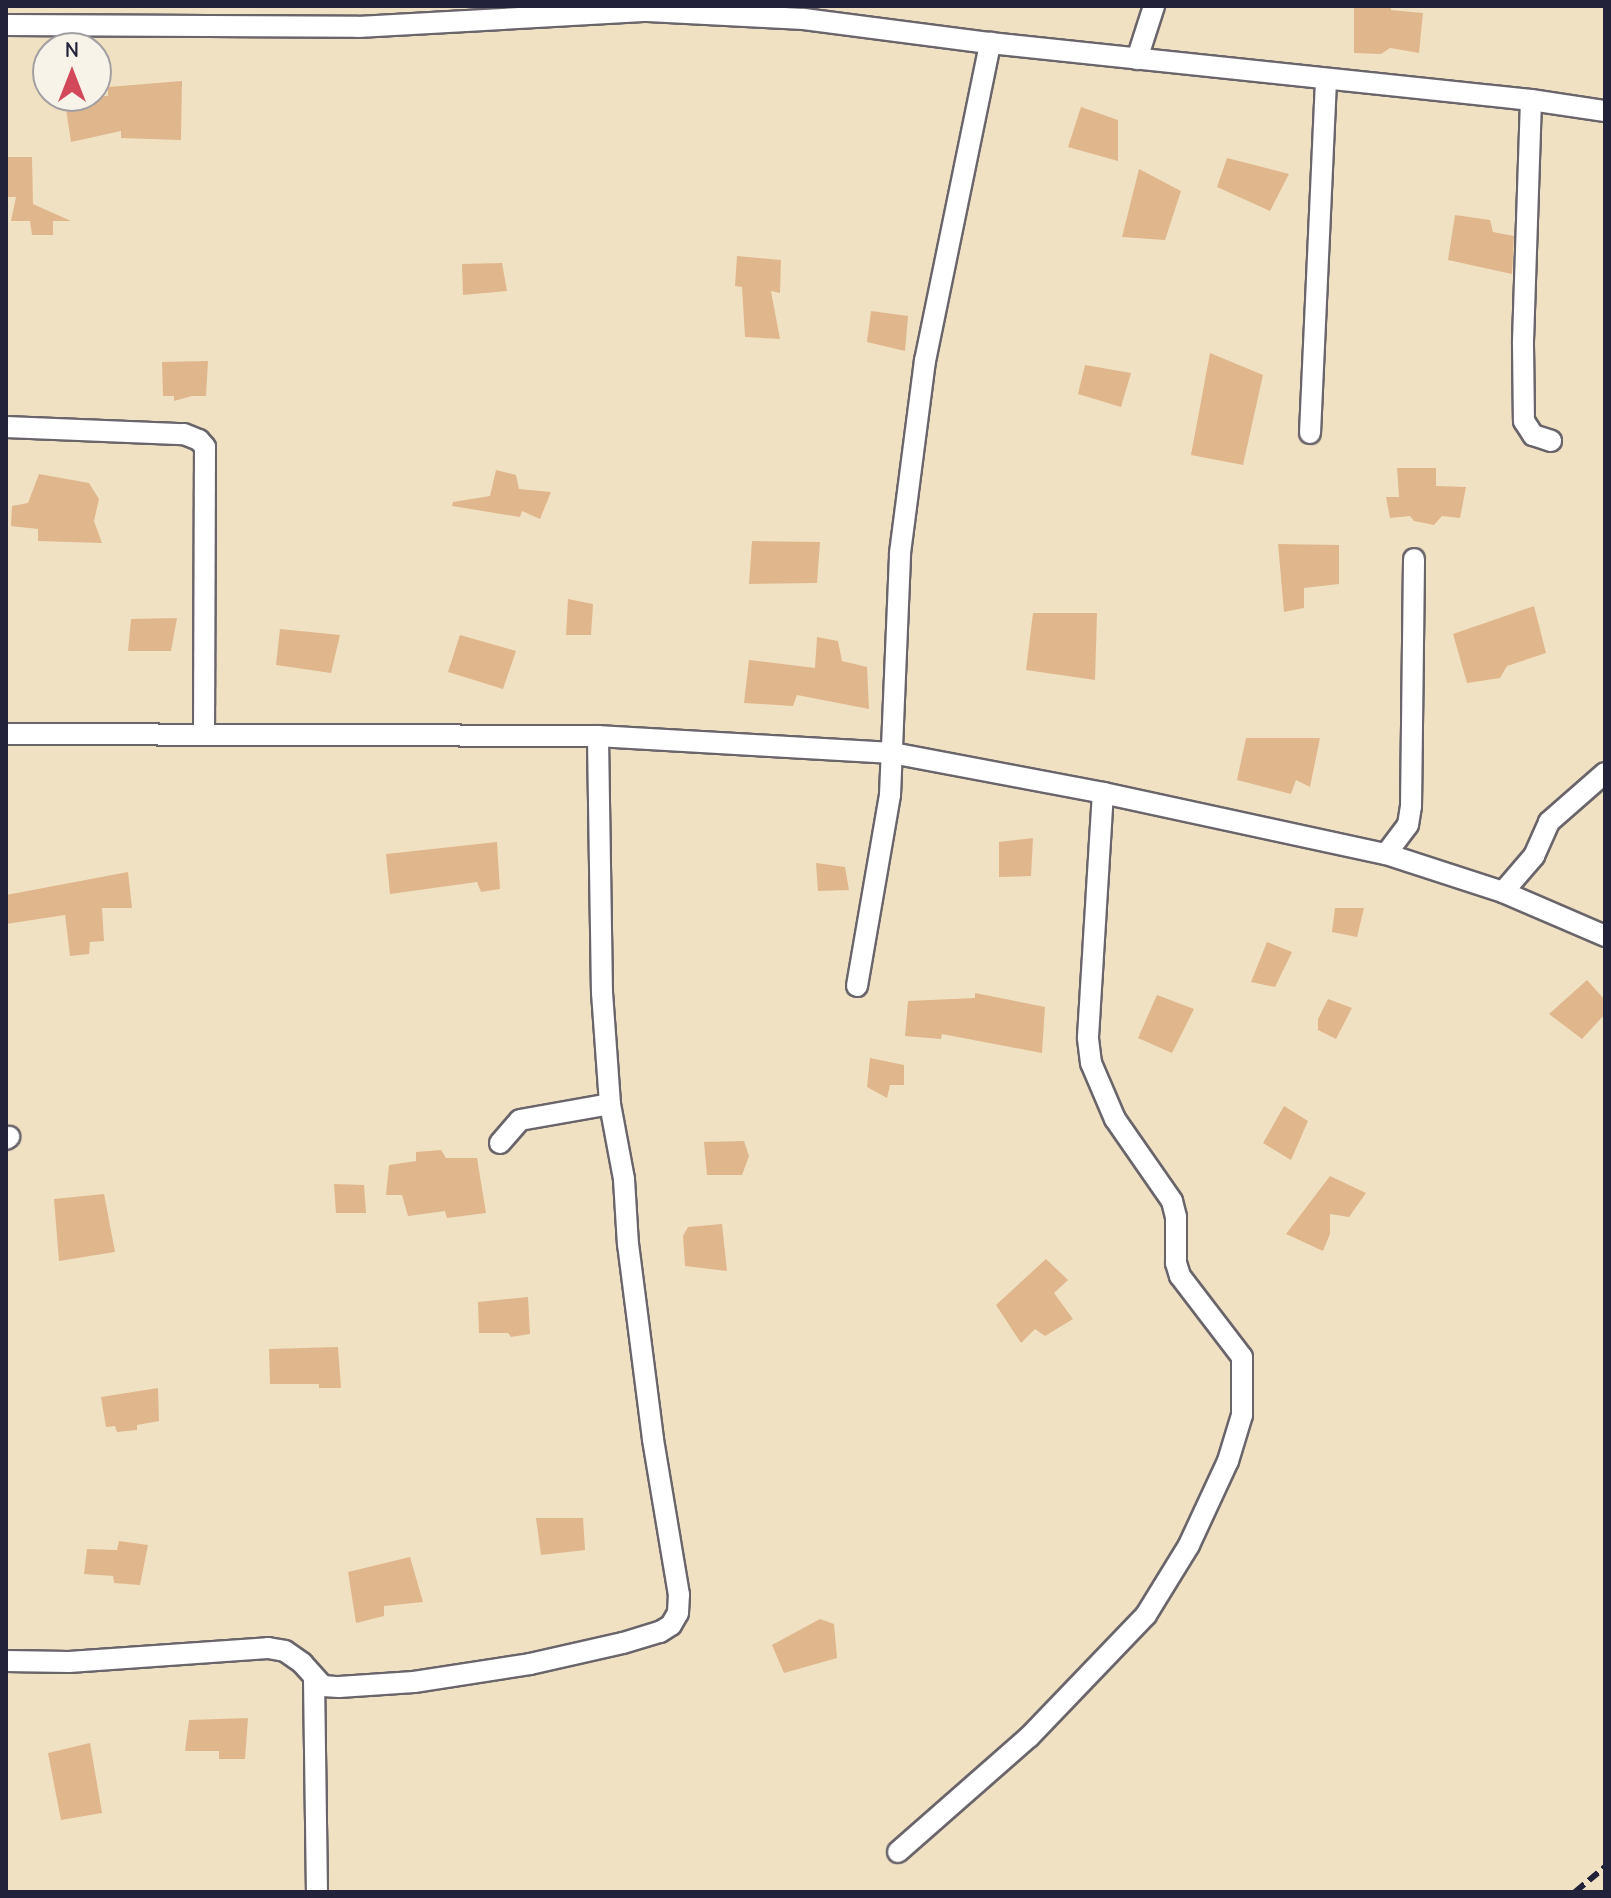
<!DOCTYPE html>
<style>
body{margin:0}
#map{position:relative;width:1611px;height:1898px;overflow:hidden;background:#f1e1c3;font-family:"Comic Neue",sans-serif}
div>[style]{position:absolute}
.building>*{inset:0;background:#e0b78c}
.roads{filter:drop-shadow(2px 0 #6a656b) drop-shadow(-2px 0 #6a656b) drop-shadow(0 2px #6a656b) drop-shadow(0 -2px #6a656b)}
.street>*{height:20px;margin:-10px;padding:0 10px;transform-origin:10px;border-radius:10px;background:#fff}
.rail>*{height:6px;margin-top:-3px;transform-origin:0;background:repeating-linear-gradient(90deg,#22223b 0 12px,transparent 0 18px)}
span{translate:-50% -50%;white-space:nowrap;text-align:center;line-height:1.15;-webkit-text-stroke:8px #f7f3e8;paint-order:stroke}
.frame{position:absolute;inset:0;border:8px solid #22223b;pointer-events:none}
.north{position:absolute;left:32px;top:32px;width:80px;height:80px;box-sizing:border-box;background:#f7f3e8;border:2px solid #a29fa3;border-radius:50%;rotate:0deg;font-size:22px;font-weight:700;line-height:32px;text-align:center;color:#22223b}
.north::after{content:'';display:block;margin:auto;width:28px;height:36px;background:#d1495b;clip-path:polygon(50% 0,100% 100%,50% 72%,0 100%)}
</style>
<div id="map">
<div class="building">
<div style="clip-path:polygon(1354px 6px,1391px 6px,1391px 10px,1423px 13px,1419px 53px,1390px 48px,1381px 54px,1354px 53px)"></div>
<div style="clip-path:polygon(182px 81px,181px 140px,121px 138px,121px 131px,71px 142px,64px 96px,108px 96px,108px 87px)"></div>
<div style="clip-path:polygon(1081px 107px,1118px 120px,1118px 161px,1068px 147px)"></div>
<div style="clip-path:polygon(6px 157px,32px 157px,33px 204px,71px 221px,53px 221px,53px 235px,32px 235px,30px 221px,11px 221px,16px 197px,6px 197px)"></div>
<div style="clip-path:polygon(1227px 158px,1289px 174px,1270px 211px,1217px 187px)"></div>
<div style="clip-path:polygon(1139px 169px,1181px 191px,1165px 240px,1122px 237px)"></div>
<div style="clip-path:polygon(1455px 215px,1490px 220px,1493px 232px,1514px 236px,1512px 274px,1448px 260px)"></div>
<div style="clip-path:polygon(737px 256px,781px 260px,780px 293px,771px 291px,780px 339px,745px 337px,742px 287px,735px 286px)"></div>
<div style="clip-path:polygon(502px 263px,507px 291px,463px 295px,462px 264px)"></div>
<div style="clip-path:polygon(871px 311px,908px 316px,905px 351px,867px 342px)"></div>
<div style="clip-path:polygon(1210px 353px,1263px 375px,1243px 465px,1191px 455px)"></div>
<div style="clip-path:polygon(208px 361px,206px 396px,192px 396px,174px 401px,174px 396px,163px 396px,162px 362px)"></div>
<div style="clip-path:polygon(1085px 365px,1131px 373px,1121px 407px,1078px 394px)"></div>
<div style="clip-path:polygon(1397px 468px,1436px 468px,1436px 486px,1466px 487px,1460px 518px,1442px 516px,1434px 525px,1414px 521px,1410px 516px,1390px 518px,1386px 497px,1399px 497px)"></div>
<div style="clip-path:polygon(496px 470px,516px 475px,519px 489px,551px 492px,540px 519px,522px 511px,520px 517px,452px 506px,453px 502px,490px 496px)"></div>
<div style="clip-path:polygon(39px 474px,89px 483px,99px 499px,94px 521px,102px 543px,38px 541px,38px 529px,11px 526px,12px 506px,28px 503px)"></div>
<div style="clip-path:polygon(752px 541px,820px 542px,817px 583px,749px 584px)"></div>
<div style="clip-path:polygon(1278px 544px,1339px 545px,1339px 584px,1304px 588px,1304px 608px,1284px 612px)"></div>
<div style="clip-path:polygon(568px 599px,593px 604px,591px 635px,566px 635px)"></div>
<div style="clip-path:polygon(1534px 606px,1546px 653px,1507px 666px,1500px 678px,1467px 683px,1453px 634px)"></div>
<div style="clip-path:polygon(1033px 613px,1097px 613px,1095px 680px,1026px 670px)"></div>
<div style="clip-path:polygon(177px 618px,171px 651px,128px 651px,131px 619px)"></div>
<div style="clip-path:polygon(280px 629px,340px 635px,331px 673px,276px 665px)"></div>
<div style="clip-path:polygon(460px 635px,516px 651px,503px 689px,448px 672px)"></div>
<div style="clip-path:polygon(817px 637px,838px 641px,842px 661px,867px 667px,869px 709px,797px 695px,793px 706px,744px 703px,749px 660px,815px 668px)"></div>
<div style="clip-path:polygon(1246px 738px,1320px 738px,1310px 787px,1296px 780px,1291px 794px,1237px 780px)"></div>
<div style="clip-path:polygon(1033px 838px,1031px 876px,999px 877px,999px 842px)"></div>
<div style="clip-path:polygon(497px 842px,500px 889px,481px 892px,477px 882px,390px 894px,386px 854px)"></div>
<div style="clip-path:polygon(816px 863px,845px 867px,849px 890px,818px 891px)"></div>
<div style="clip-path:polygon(128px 872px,132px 908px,102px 908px,104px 941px,90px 942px,89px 954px,70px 956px,65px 915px,6px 924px,6px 895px)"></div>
<div style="clip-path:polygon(1335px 908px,1364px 908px,1357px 937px,1332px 932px)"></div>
<div style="clip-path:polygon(1267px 942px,1292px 952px,1275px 987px,1251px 982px)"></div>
<div style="clip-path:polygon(1587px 980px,1605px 1000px,1605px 1014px,1582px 1039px,1549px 1014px)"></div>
<div style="clip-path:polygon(975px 993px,1045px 1007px,1042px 1053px,942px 1034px,941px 1039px,905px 1036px,908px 1001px,975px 998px)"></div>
<div style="clip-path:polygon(1157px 995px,1194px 1009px,1172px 1053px,1138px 1038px)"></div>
<div style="clip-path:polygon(1328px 999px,1352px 1008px,1336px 1039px,1318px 1030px,1318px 1019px)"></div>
<div style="clip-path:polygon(870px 1058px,904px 1065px,904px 1085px,890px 1085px,887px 1098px,867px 1087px)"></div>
<div style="clip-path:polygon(1284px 1106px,1308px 1121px,1291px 1160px,1263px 1143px)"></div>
<div style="clip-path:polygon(744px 1141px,749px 1156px,742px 1175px,707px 1175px,704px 1142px)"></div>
<div style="clip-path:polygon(441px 1150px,446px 1158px,477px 1158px,486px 1213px,447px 1218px,445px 1211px,408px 1216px,402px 1195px,386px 1195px,389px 1165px,416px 1161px,416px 1152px)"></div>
<div style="clip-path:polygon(1330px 1176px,1366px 1193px,1349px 1217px,1330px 1214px,1330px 1234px,1323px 1251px,1286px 1234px)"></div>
<div style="clip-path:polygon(334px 1184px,364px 1185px,366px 1213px,336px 1213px)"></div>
<div style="clip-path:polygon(104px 1194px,115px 1252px,59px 1261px,54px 1199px)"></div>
<div style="clip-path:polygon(722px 1224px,727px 1271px,685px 1266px,683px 1236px,688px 1227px)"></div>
<div style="clip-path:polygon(1046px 1259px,1068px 1280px,1054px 1293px,1073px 1319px,1045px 1336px,1035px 1329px,1021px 1343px,996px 1305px)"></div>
<div style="clip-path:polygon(528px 1297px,530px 1334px,511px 1337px,508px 1333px,479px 1333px,478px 1302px)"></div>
<div style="clip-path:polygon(338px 1347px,341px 1388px,319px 1388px,319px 1384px,270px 1384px,269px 1349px)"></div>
<div style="clip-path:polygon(158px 1388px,159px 1421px,137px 1425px,137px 1430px,117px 1432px,115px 1426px,106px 1427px,101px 1397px)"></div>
<div style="clip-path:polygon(536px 1518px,583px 1518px,585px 1550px,541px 1555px)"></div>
<div style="clip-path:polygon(119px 1541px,148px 1545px,140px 1585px,114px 1583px,113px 1576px,84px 1574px,87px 1549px,117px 1550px)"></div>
<div style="clip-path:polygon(410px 1557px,423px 1602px,384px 1606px,384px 1616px,356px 1623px,348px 1572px)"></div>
<div style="clip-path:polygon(820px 1619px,834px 1624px,837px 1658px,784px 1673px,772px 1645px)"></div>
<div style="clip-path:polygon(248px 1718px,245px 1759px,219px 1759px,219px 1751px,185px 1751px,189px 1720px)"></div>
<div style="clip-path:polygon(90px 1743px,102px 1813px,61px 1820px,48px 1753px)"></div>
</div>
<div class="roads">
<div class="street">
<div style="left:6px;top:25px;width:352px;rotate:0.3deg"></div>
<div style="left:358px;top:27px;width:290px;rotate:-3.2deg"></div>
<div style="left:648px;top:11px;width:156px;rotate:2.9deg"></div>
<div style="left:804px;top:19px;width:188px;rotate:7.4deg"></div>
<div style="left:990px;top:43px;width:544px;rotate:6.01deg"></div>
<div style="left:1531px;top:100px;width:75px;rotate:8.5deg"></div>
<div style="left:1137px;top:59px;width:56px;rotate:-72.2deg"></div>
<div style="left:1531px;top:100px;width:244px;rotate:91.9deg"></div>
<div style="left:1523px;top:344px;width:77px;rotate:89.3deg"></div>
<div style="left:1524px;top:421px;width:17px;rotate:57deg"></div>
<div style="left:1533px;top:435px;width:19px;rotate:18deg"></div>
<div style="left:6px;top:427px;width:178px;rotate:2.3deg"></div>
<div style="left:184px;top:434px;width:16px;rotate:22deg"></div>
<div style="left:199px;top:440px;width:9px;rotate:49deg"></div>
<div style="left:205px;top:447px;width:288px;rotate:90.2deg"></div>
<div style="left:1310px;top:433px;width:353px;rotate:-87.4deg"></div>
<div style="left:6px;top:734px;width:592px;rotate:0.19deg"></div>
<div style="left:598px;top:736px;width:294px;rotate:3.3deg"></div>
<div style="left:892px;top:753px;width:215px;rotate:10.7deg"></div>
<div style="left:1103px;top:793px;width:289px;rotate:12.2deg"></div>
<div style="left:1386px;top:854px;width:123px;rotate:18deg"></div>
<div style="left:1503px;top:892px;width:111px;rotate:23.3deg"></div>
<div style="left:1386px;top:854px;width:36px;rotate:-53deg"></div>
<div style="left:1408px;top:825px;width:18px;rotate:-81deg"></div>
<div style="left:1411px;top:807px;width:248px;rotate:-89.3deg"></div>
<div style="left:1503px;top:892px;width:48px;rotate:-49.3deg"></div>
<div style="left:1534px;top:856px;width:37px;rotate:-66deg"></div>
<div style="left:1549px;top:822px;width:74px;rotate:-41.2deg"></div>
<div style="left:857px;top:986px;width:194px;rotate:-80.2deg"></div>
<div style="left:890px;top:795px;width:242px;rotate:-87.6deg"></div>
<div style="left:900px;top:553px;width:194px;rotate:-82.6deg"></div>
<div style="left:925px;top:361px;width:325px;rotate:-78.4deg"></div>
<div style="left:6px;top:1139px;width:4px;rotate:-34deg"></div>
<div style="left:500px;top:1143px;width:30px;rotate:-49deg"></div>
<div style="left:520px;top:1120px;width:91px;rotate:-10.1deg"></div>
<div style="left:6px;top:1661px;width:63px;rotate:0.9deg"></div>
<div style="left:69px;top:1662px;width:199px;rotate:-4deg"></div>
<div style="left:268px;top:1648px;width:17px;rotate:10deg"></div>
<div style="left:285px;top:1651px;width:21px;rotate:35deg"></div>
<div style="left:302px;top:1663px;width:31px;rotate:48deg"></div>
<div style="left:323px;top:1686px;width:16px;rotate:4deg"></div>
<div style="left:339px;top:1687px;width:75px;rotate:-3.8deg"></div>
<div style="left:414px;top:1682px;width:117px;rotate:-8.8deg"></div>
<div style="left:530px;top:1664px;width:95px;rotate:-12.7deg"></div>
<div style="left:623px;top:1643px;width:39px;rotate:-17deg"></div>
<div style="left:660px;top:1632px;width:13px;rotate:-32deg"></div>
<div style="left:671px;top:1625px;width:14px;rotate:-60deg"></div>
<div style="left:678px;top:1613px;width:18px;rotate:-87deg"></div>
<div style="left:679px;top:1595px;width:158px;rotate:-99.5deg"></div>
<div style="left:653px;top:1439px;width:196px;rotate:-97.3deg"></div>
<div style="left:628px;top:1245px;width:66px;rotate:-93.5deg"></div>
<div style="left:624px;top:1179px;width:76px;rotate:-100.6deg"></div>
<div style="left:610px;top:1104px;width:111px;rotate:-94.1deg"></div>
<div style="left:602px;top:993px;width:257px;rotate:-90.9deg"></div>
<div style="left:314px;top:1679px;width:213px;rotate:89.2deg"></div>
<div style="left:898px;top:1852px;width:174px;rotate:-41.3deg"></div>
<div style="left:1029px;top:1737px;width:169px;rotate:-46.2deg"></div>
<div style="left:1146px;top:1615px;width:82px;rotate:-58.4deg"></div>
<div style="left:1189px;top:1545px;width:93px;rotate:-65.1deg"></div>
<div style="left:1228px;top:1461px;width:48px;rotate:-73.1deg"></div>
<div style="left:1242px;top:1415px;width:58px;rotate:-90deg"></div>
<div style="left:1242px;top:1357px;width:102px;rotate:-127.4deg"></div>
<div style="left:1180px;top:1276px;width:14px;rotate:-107deg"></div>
<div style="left:1176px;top:1263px;width:46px;rotate:-90deg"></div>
<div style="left:1176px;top:1217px;width:16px;rotate:-104deg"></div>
<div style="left:1172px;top:1201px;width:100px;rotate:-124.8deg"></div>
<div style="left:1115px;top:1119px;width:61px;rotate:-113.2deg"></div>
<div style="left:1091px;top:1063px;width:26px;rotate:-97deg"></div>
<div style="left:1088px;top:1037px;width:244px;rotate:-86.5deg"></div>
</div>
</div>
<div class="rail">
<div style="left:1575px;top:1892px;width:39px;rotate:-40deg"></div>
</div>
<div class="frame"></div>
<div class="north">N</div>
</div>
